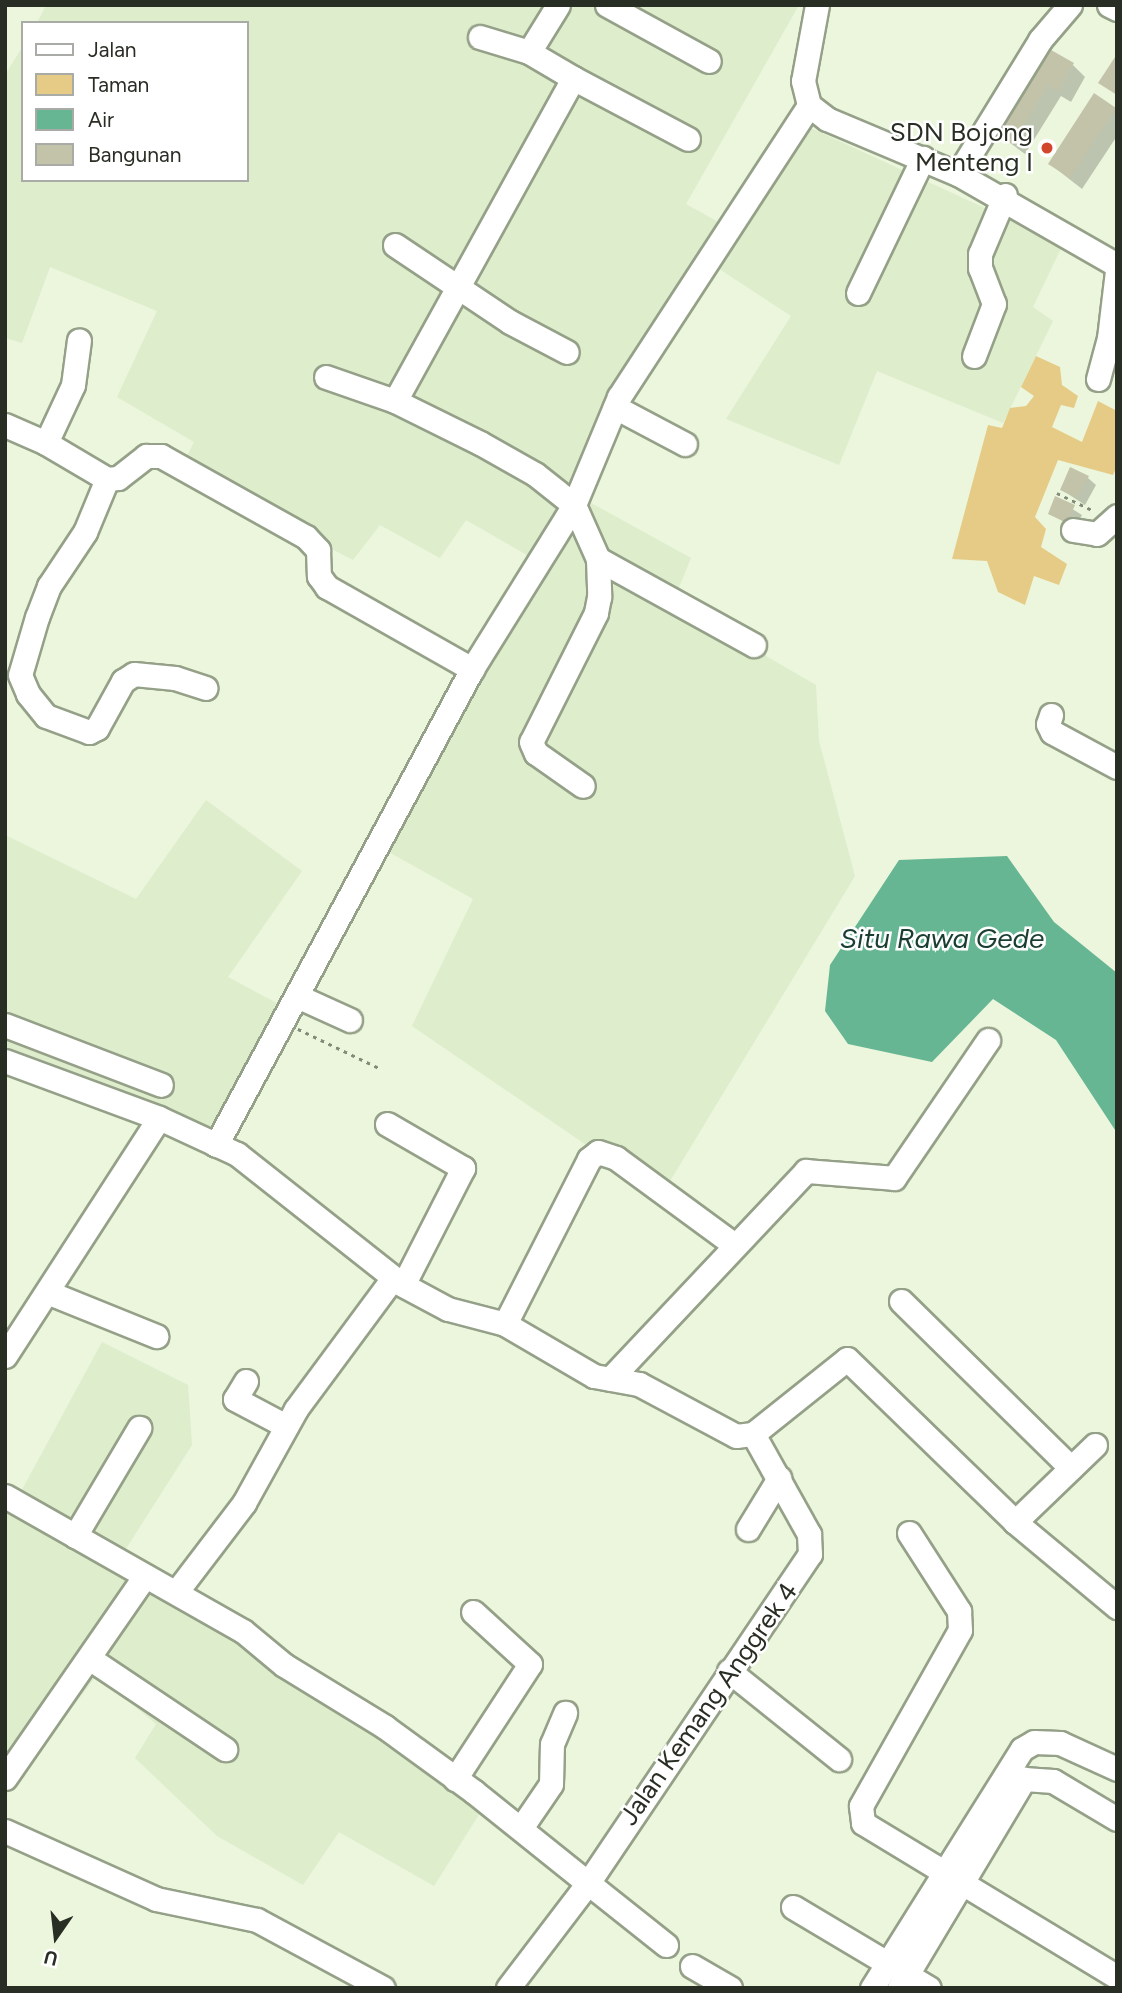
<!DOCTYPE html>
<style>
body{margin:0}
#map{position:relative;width:1122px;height:1993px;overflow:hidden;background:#ebf6dc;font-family:Figtree,sans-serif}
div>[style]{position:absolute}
.built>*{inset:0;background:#deedcc}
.green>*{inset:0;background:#e6cb86}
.water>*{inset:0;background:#66b593}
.shadow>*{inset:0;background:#0003}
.building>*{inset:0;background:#c3c3a9}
.path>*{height:2.5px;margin-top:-1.25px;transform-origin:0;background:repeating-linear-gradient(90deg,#828a79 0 3.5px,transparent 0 8.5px)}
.roads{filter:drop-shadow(2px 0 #95a088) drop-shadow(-2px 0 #95a088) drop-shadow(0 2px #95a088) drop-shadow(0 -2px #95a088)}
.minor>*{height:23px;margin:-11.5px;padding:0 11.5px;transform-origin:11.5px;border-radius:11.5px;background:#fff}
.dots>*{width:19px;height:19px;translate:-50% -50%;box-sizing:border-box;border:4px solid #fff;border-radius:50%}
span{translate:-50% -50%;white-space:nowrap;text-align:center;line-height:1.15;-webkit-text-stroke:5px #fff;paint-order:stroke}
.poi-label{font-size:26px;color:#292e24}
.right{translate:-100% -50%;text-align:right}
.street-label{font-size:26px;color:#292e24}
.water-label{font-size:28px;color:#1a3e2f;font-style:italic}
.frame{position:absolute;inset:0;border:7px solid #292e24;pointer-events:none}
.legend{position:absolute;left:21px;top:21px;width:228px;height:161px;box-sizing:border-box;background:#fff;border:2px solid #a9aba7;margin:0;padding:9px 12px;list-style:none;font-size:21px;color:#292e24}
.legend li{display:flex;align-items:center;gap:14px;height:35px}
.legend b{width:35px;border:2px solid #a9aba7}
.north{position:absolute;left:21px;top:1902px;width:70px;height:70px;-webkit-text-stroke:5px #fff;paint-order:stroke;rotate:194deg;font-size:19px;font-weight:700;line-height:28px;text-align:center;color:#292e24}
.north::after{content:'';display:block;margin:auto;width:24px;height:32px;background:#292e24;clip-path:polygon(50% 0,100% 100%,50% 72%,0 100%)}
</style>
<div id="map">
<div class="built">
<div style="clip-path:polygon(46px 5px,799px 5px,686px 204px,729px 228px,800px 123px,1063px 244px,1033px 307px,1053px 321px,1003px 423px,877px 371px,839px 465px,726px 419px,791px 316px,707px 261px,573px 493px,691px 558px,673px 602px,816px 685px,819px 741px,855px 876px,661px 1196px,412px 1026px,473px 899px,369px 841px,532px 558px,466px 520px,440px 558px,380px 525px,353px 560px,180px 470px,194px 442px,117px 397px,157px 311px,50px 267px,22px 343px,5px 338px,5px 75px,23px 46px,23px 180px,247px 180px,247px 23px,37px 23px)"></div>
<div style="clip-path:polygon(206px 800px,302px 871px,228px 977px,286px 1008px,220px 1144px,5px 1052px,5px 835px,136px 899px)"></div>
<div style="clip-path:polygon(102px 1342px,188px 1385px,192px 1445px,122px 1555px,485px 1805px,434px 1886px,339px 1832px,303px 1885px,217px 1836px,135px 1758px,156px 1724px,97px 1675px,5px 1796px,5px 1494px,17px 1499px)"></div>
</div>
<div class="green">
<div style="clip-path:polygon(1036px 356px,1060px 367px,1062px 385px,1078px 396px,1074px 408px,1061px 405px,1052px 427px,1082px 442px,1098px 401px,1117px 411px,1117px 466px,1113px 475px,1058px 460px,1035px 517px,1046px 529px,1041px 547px,1067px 564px,1059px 585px,1034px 576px,1025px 605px,998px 592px,987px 561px,952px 559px,988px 425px,1002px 428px,1010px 408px,1026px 406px,1034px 396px,1021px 387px)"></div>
</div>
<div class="water">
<div style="clip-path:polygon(1007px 856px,1054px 922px,1117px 973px,1117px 1133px,1056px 1040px,993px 999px,932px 1062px,848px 1044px,825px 1011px,830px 965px,899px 860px)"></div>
</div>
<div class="shadow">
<div style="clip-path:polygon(1073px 65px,1085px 77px,1071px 102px,1061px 96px,1025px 154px,991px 129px)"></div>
<div style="clip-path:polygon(1115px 109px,1117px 136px,1082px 189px,1050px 164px)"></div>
<div style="clip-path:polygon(1088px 478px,1096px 485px,1085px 505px,1062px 490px)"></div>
<div style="clip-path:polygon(1056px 499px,1082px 515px,1075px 529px,1050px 513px)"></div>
</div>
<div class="building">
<div style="clip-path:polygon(1044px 46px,1074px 63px,1058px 91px,1048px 85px,1012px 144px,989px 130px)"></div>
<div style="clip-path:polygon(1117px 54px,1117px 95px,1098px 83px)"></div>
<div style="clip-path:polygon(1094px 93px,1116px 108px,1070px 178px,1048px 164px)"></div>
<div style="clip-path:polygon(1070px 467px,1089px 476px,1077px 498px,1060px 490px)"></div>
<div style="clip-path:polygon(1055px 496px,1075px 505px,1067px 523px,1048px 514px)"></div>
</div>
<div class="path">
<div style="left:1057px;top:493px;width:41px;rotate:25.9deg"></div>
<div style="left:298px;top:1029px;width:92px;rotate:25.7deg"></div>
</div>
<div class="roads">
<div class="minor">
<div style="left:607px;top:5px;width:116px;rotate:28.8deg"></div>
<div style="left:817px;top:5px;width:77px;rotate:100.4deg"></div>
<div style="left:803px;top:81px;width:25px;rotate:76deg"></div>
<div style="left:809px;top:105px;width:23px;rotate:38deg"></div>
<div style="left:827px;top:119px;width:142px;rotate:22.8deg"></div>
<div style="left:958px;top:174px;width:183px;rotate:29.8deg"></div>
<div style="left:1109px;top:5px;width:9px;rotate:27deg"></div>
<div style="left:480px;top:37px;width:51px;rotate:17deg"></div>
<div style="left:573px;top:78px;width:130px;rotate:27.9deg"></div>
<div style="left:958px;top:174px;width:157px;rotate:-58.5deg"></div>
<div style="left:1040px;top:40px;width:46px;rotate:-49.4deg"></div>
<div style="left:395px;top:245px;width:138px;rotate:33.8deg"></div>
<div style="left:510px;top:322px;width:64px;rotate:27.8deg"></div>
<div style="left:858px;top:293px;width:150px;rotate:-64.3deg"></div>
<div style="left:974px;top:356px;width:56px;rotate:-69deg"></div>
<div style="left:994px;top:304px;width:39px;rotate:-111deg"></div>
<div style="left:980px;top:268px;width:14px;rotate:-90deg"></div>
<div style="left:980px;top:254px;width:64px;rotate:-67deg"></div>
<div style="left:326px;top:377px;width:73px;rotate:19.2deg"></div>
<div style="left:395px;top:401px;width:95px;rotate:26.3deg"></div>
<div style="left:480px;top:443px;width:63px;rotate:29.4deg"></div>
<div style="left:535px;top:474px;width:50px;rotate:38.5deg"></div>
<div style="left:574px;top:505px;width:59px;rotate:66deg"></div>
<div style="left:598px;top:559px;width:38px;rotate:88deg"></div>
<div style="left:599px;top:597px;width:16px;rotate:101deg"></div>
<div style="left:596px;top:613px;width:144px;rotate:116.7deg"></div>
<div style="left:531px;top:742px;width:12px;rotate:66deg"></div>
<div style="left:536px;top:753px;width:57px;rotate:35.1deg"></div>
<div style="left:1098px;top:379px;width:42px;rotate:-75deg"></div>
<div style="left:1109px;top:338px;width:67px;rotate:-83.2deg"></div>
<div style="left:395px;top:401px;width:369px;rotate:-61.1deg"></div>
<div style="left:573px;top:78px;width:51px;rotate:-149.4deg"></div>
<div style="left:529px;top:52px;width:55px;rotate:-58.3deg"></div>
<div style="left:615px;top:407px;width:79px;rotate:27.9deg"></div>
<div style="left:5px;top:425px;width:45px;rotate:23.7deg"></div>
<div style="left:46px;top:443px;width:71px;rotate:30.5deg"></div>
<div style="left:107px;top:479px;width:11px;rotate:-5deg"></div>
<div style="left:118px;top:478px;width:36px;rotate:-38deg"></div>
<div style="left:146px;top:456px;width:15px"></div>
<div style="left:161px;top:456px;width:166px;rotate:29.2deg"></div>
<div style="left:306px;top:537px;width:18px;rotate:47deg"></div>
<div style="left:318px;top:550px;width:26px;rotate:88deg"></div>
<div style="left:319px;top:576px;width:14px;rotate:54deg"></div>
<div style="left:327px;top:587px;width:167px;rotate:29.5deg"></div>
<div style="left:46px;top:443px;width:64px;rotate:-65deg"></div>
<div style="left:73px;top:385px;width:45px;rotate:-82.4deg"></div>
<div style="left:107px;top:479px;width:57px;rotate:112.5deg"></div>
<div style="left:85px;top:532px;width:65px;rotate:123.7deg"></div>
<div style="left:49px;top:586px;width:33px;rotate:111deg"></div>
<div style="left:37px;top:617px;width:60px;rotate:106.3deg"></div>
<div style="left:20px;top:675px;width:21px;rotate:67deg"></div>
<div style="left:28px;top:694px;width:28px;rotate:51deg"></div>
<div style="left:46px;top:716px;width:46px;rotate:20.4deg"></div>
<div style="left:89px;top:732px;width:9px;rotate:-27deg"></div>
<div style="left:97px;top:728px;width:54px;rotate:-61deg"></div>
<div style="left:123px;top:681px;width:13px;rotate:-32deg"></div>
<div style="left:134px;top:674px;width:41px;rotate:5.6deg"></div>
<div style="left:175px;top:678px;width:32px;rotate:18deg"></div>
<div style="left:1073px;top:530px;width:24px;rotate:9deg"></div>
<div style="left:1097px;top:534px;width:27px;rotate:-42deg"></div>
<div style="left:598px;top:559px;width:178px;rotate:28.9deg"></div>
<div style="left:1051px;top:715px;width:9px;rotate:108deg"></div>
<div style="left:1048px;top:724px;width:9px;rotate:63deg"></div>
<div style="left:1052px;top:732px;width:74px;rotate:28.3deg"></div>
<div style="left:297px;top:996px;width:58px;rotate:24.4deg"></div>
<div style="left:5px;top:1025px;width:167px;rotate:21deg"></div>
<div style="left:5px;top:1061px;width:164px;rotate:20.3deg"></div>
<div style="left:159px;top:1118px;width:86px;rotate:24.8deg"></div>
<div style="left:237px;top:1154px;width:211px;rotate:38.3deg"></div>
<div style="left:403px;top:1285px;width:51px;rotate:28.1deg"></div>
<div style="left:448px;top:1309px;width:59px;rotate:14.7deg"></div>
<div style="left:505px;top:1324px;width:103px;rotate:30.3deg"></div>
<div style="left:594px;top:1376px;width:46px;rotate:10.1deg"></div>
<div style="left:639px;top:1384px;width:110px;rotate:28.2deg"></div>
<div style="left:736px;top:1436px;width:17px;rotate:-7deg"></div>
<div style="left:753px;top:1434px;width:120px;rotate:-38.6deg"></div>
<div style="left:847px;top:1359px;width:234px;rotate:44.1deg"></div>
<div style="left:1015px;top:1522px;width:133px;rotate:39.8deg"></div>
<div style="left:387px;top:1124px;width:88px;rotate:30.1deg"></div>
<div style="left:463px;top:1168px;width:131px;rotate:117.1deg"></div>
<div style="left:216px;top:1145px;width:540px;rotate:-61.73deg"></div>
<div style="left:472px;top:669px;width:193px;rotate:-58.1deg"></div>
<div style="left:574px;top:505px;width:117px;rotate:-67.4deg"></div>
<div style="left:619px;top:397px;width:348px;rotate:-56.9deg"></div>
<div style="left:47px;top:1292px;width:118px;rotate:22deg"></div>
<div style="left:901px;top:1301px;width:238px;rotate:44.5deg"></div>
<div style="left:505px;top:1324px;width:185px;rotate:-63deg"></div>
<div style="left:589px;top:1159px;width:11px;rotate:-38deg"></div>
<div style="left:598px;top:1152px;width:19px;rotate:18deg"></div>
<div style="left:616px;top:1158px;width:145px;rotate:36.3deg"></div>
<div style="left:5px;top:1356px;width:283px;rotate:-57.1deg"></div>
<div style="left:610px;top:1379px;width:286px;rotate:-46.7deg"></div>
<div style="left:806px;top:1171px;width:88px;rotate:4.5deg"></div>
<div style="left:894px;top:1178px;width:167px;rotate:-55.7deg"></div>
<div style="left:246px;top:1381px;width:21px;rotate:121deg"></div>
<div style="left:235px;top:1399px;width:58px;rotate:27.9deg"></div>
<div style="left:5px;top:1496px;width:274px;rotate:29.6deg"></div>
<div style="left:243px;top:1631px;width:53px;rotate:39.7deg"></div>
<div style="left:284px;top:1665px;width:119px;rotate:31.5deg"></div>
<div style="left:385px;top:1727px;width:109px;rotate:36deg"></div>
<div style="left:473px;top:1791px;width:147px;rotate:38.7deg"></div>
<div style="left:588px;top:1883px;width:132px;rotate:127.3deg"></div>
<div style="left:1015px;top:1522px;width:111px;rotate:-43.9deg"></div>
<div style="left:748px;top:1529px;width:60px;rotate:-58.7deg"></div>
<div style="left:909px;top:1533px;width:93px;rotate:57.3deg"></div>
<div style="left:959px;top:1611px;width:19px;rotate:87deg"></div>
<div style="left:960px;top:1630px;width:202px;rotate:119.4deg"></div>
<div style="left:861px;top:1806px;width:17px;rotate:83deg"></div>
<div style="left:863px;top:1823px;width:297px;rotate:31.2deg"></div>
<div style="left:75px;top:1536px;width:126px;rotate:-59.3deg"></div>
<div style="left:177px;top:1591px;width:111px;rotate:-52.7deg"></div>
<div style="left:244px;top:1503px;width:107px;rotate:-61deg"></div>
<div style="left:296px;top:1409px;width:163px;rotate:-53.5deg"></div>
<div style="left:89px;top:1658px;width:164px;rotate:33.8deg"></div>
<div style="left:729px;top:1671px;width:141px;rotate:38.7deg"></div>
<div style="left:5px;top:1778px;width:244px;rotate:-55.3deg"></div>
<div style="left:455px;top:1779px;width:137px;rotate:-56.9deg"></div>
<div style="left:530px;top:1664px;width:77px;rotate:-137.6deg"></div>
<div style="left:521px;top:1828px;width:53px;rotate:-55.7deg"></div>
<div style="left:551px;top:1784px;width:40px;rotate:-88.6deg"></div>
<div style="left:552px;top:1744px;width:34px;rotate:-67deg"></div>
<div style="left:5px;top:1831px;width:166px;rotate:24.2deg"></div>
<div style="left:156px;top:1899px;width:103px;rotate:11.7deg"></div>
<div style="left:257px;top:1920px;width:143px;rotate:28.4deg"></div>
<div style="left:793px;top:1907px;width:158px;rotate:30.8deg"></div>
<div style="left:666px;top:1945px;width:100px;rotate:-141.5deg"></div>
<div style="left:588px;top:1883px;width:397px;rotate:-56deg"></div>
<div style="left:810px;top:1554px;width:20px;rotate:-93deg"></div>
<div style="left:809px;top:1534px;width:115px;rotate:-119.2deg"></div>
<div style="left:692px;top:1966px;width:44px;rotate:30.1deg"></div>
<div style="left:872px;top:1988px;width:282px;rotate:-57.9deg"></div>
<div style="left:1022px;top:1749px;width:14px;rotate:-30deg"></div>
<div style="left:1034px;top:1742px;width:26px;rotate:2deg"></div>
<div style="left:1060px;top:1743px;width:63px;rotate:24.5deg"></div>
<div style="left:899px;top:1988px;width:244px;rotate:-59.1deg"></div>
<div style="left:1024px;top:1779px;width:29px;rotate:4deg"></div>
<div style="left:1053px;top:1781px;width:74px;rotate:30.7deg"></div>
</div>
</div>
<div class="dots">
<div style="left:1047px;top:148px;background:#d2472c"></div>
</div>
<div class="poi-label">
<span class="right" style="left:1033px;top:148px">SDN Bojong<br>Menteng I</span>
</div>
<div class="street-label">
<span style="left:709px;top:1704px;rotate:-55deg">Jalan Kemang Anggrek 4</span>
</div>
<div class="water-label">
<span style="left:942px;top:938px">Situ Rawa Gede</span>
</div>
<div class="frame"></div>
<ul class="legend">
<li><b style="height:9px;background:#fff"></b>Jalan</li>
<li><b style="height:19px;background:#e6cb86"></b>Taman</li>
<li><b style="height:19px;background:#66b593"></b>Air</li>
<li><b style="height:19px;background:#c3c3a9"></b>Bangunan</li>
</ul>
<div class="north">U</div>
</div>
